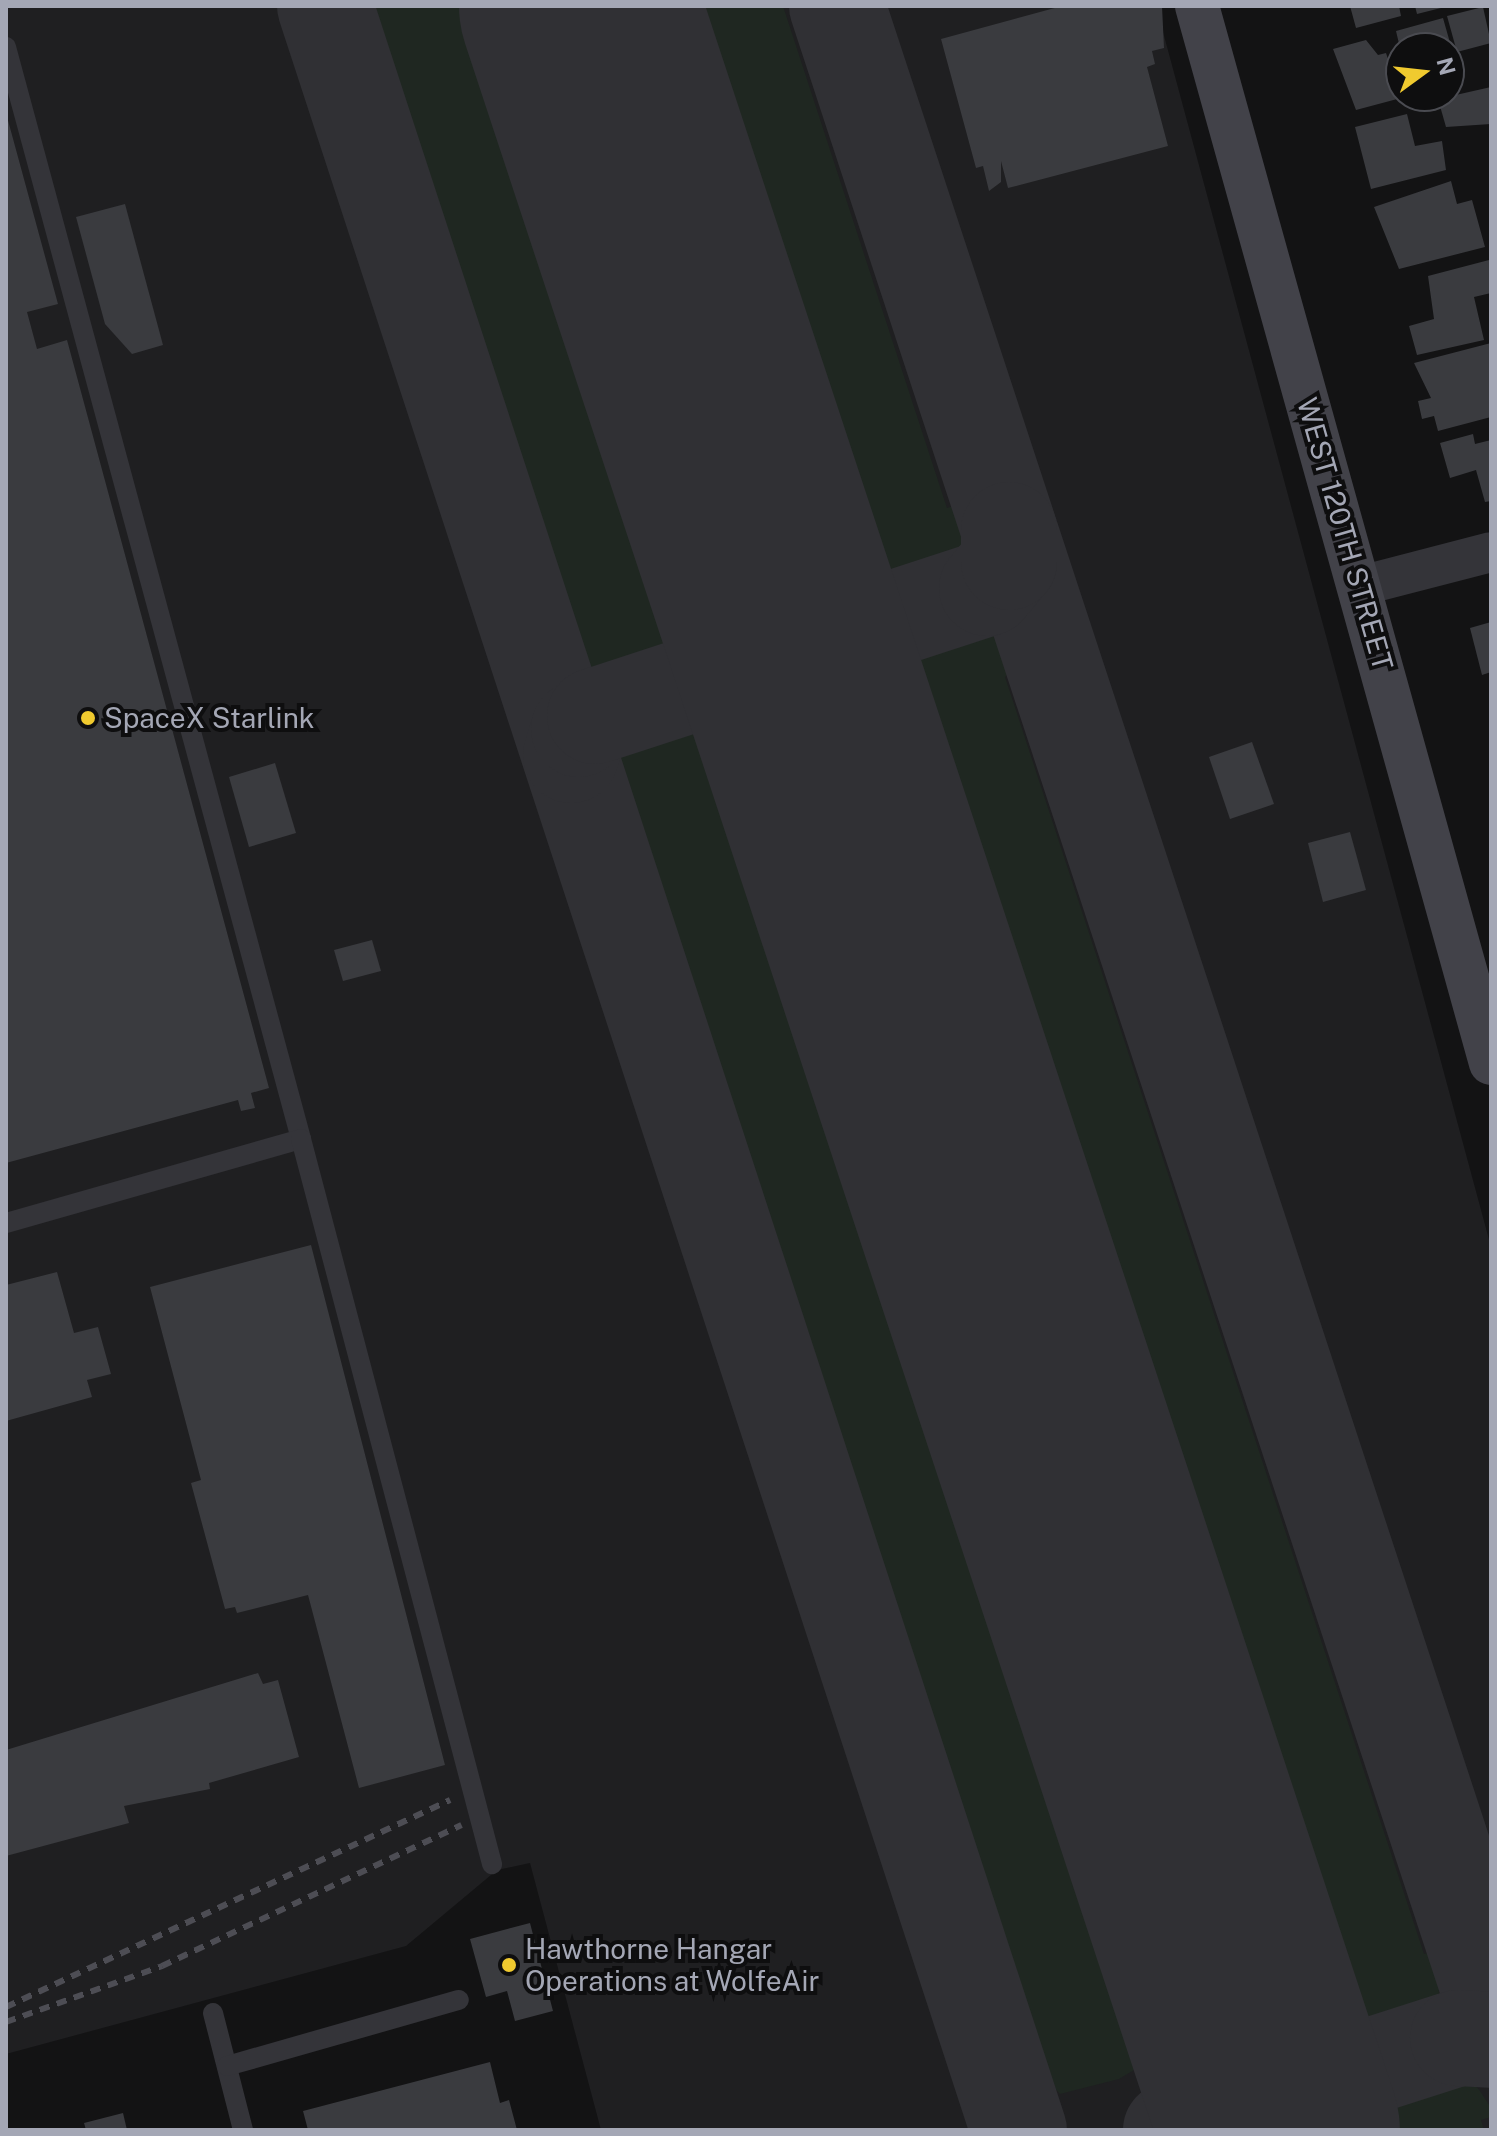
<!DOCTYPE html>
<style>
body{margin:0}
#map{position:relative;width:1497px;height:2136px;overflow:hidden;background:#131314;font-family:"Public Sans",sans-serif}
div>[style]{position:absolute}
.built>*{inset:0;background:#1f1f21}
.green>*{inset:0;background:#1f2721}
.taxiway>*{height:96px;margin:-48px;padding:0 48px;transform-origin:48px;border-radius:48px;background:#303034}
.runway>*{height:240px;margin:-120px;padding:0 120px;transform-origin:120px;border-radius:120px;background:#303034}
.building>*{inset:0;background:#3a3b3f}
.lane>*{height:20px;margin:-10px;padding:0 10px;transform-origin:10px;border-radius:10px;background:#343439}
.street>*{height:40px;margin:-20px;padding:0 20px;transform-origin:20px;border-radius:20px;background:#343439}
.secondary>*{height:44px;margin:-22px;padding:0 22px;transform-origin:22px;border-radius:22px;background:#424249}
.rail>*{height:6px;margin-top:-3px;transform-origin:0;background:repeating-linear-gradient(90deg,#4d4d54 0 10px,transparent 0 18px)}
.dots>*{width:22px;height:22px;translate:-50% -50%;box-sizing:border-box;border:4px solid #0e0e0f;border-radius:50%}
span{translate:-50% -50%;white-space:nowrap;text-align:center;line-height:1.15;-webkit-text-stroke:8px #0e0e0f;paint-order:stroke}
.street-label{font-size:28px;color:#a4a7b5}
.poi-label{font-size:28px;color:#a4a7b5}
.left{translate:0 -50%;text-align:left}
.frame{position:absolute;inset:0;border:8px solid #a4a7b5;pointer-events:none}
.north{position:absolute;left:1385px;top:32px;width:80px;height:80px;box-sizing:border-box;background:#0e0e0f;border:2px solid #4a4b51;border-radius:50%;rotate:75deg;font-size:22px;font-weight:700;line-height:32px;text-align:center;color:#a4a7b5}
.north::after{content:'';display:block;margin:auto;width:28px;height:36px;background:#f0ca2f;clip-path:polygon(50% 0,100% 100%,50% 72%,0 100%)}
</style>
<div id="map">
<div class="built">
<div style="clip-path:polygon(6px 6px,1156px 6px,1491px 1247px,1491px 2130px,601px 2130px,530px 1863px,497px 1870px,406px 1946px,6px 2054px)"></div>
</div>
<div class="green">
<div style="clip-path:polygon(358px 6px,470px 6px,674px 633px,661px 658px,596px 677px,573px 662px)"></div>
<div style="clip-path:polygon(682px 6px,783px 6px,947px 508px,960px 504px,963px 514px,964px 543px,949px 565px,884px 588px,849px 574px,846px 562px,862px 555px)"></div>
<div style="clip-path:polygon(969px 630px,993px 633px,1010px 655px,1014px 668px,1005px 677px,1424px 1954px,1438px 1951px,1439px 1999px,1377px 2032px,1352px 2035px,1329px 2021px,1325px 2012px,1342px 2006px,906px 682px,888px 686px,892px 662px,908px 645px)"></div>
<div style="clip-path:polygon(685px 723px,716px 746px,1139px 2035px,1139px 2067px,1119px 2079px,1060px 2094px,1036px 2069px,613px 778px,621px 745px)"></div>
<div style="clip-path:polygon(1439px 2073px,1469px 2078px,1480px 2091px,1491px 2108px,1491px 2117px,1481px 2120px,1484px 2130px,1362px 2130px,1372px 2098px)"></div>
</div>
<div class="taxiway">
<div style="left:325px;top:6px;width:2235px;rotate:71.91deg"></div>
<div style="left:837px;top:6px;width:2094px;rotate:71.8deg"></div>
<div style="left:718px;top:675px;width:24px;rotate:-33deg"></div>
<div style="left:738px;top:662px;width:41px;rotate:-57.8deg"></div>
<div style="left:760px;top:627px;width:65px;rotate:-88.2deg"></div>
<div style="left:825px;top:752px;width:69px;rotate:-95deg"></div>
<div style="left:819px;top:683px;width:30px;rotate:-70deg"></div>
<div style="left:829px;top:655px;width:43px;rotate:-38.5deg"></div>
<div style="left:863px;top:628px;width:30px;rotate:-17deg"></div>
<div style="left:571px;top:755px;width:27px;rotate:-73deg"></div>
<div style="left:579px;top:729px;width:21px;rotate:-39deg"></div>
<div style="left:595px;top:716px;width:412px;rotate:-18.1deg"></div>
<div style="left:987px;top:588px;width:34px;rotate:-50deg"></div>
<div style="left:1009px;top:562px;width:32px;rotate:-90deg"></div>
<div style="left:1242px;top:2013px;width:33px;rotate:65deg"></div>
<div style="left:1256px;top:2043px;width:51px;rotate:33.1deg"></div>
<div style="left:1299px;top:2071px;width:39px;rotate:9deg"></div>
<div style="left:1338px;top:2077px;width:31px;rotate:-19deg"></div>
<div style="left:1171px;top:2130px;width:301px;rotate:-17.8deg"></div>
<div style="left:1458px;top:2038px;width:33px;rotate:3deg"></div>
</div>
<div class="runway">
<div style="left:579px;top:6px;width:2237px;rotate:71.74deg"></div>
</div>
<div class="building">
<div style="clip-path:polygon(1062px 6px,1162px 6px,1164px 48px,1152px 51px,1155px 64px,1147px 67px,1168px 146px,1008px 188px,1001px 161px,1001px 182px,989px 191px,983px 166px,976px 168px,941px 39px)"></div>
<div style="clip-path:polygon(1350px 6px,1399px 6px,1401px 16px,1356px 28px)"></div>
<div style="clip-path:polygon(1415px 6px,1445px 6px,1445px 7px,1417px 14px)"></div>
<div style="clip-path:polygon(1483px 7px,1491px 43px,1457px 52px,1447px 16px)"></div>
<div style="clip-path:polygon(1443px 18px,1462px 85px,1449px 89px,1449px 48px,1400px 48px,1396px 31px)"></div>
<div style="clip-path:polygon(1366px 40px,1378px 55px,1386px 53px,1401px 98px,1356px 110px,1333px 49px)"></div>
<div style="clip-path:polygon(1491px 87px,1491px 124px,1446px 127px,1438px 99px)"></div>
<div style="clip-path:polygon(6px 113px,58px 304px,27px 312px,37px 349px,67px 340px,269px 1088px,251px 1093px,255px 1108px,241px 1111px,238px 1100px,6px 1163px)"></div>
<div style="clip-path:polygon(1407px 114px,1415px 146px,1442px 141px,1446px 170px,1371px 189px,1355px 127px)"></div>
<div style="clip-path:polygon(1451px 181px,1457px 204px,1472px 200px,1485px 247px,1399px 269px,1374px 207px)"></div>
<div style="clip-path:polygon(125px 204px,163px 345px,132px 354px,105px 324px,76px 217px)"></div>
<div style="clip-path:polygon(1489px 260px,1491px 293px,1474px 297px,1484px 340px,1417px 355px,1409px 326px,1434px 319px,1428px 276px)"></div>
<div style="clip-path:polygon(1491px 343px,1491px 417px,1438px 431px,1434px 416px,1422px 419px,1418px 401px,1431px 398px,1414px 363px)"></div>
<div style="clip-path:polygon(1473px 434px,1475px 444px,1491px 440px,1491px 501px,1485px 502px,1476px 470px,1450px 478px,1440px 443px)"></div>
<div style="clip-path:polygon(1491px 622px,1491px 672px,1482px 675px,1470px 628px)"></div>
<div style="clip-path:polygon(1252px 742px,1274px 804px,1230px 819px,1209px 757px)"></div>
<div style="clip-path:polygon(275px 763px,296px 833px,249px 847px,229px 777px)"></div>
<div style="clip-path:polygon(1350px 832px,1366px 890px,1323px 902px,1308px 843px)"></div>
<div style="clip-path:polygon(372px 940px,381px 971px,343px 981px,334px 950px)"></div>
<div style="clip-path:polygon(311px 1245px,445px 1765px,359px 1788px,308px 1595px,237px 1613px,235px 1607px,225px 1609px,191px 1483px,201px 1480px,150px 1287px)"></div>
<div style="clip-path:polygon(57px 1272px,74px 1333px,98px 1327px,111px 1374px,87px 1380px,92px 1397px,6px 1421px,6px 1285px)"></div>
<div style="clip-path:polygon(258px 1673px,263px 1684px,278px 1680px,299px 1757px,209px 1783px,210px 1789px,124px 1806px,129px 1823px,6px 1856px,6px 1750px)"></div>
<div style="clip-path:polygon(530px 1923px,553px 2011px,515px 2021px,507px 1991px,486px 1997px,470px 1939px)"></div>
<div style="clip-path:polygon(490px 2062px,500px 2103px,509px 2100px,517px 2130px,308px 2130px,303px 2111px)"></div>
<div style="clip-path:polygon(123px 2113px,127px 2130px,86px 2130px,84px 2123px)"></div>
</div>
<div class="lane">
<div style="left:6px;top:47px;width:1131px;rotate:74.88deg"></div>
<div style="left:301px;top:1139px;width:307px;rotate:164.1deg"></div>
<div style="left:301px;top:1139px;width:750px;rotate:75.24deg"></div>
<div style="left:213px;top:2013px;width:121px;rotate:75.6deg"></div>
<div style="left:227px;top:2066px;width:241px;rotate:-15.9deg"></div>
</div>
<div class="street">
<div style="left:1360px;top:586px;width:135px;rotate:-14.5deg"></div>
</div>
<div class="secondary">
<div style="left:1197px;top:6px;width:1097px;rotate:74.46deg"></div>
</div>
<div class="rail">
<div style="left:6px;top:2007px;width:490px;rotate:-25deg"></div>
<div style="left:6px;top:2022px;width:166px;rotate:-19.7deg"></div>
<div style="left:162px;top:1966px;width:331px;rotate:-25.2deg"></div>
</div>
<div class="dots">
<div style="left:88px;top:718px;background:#f0ca2f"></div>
<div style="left:509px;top:1965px;background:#f0ca2f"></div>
</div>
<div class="street-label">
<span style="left:1345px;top:534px;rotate:74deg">WEST 120TH STREET</span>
</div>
<div class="poi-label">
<span class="left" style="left:104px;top:718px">SpaceX Starlink</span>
<span class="left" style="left:525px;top:1965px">Hawthorne Hangar<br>Operations at WolfeAir</span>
</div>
<div class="frame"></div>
<div class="north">N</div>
</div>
